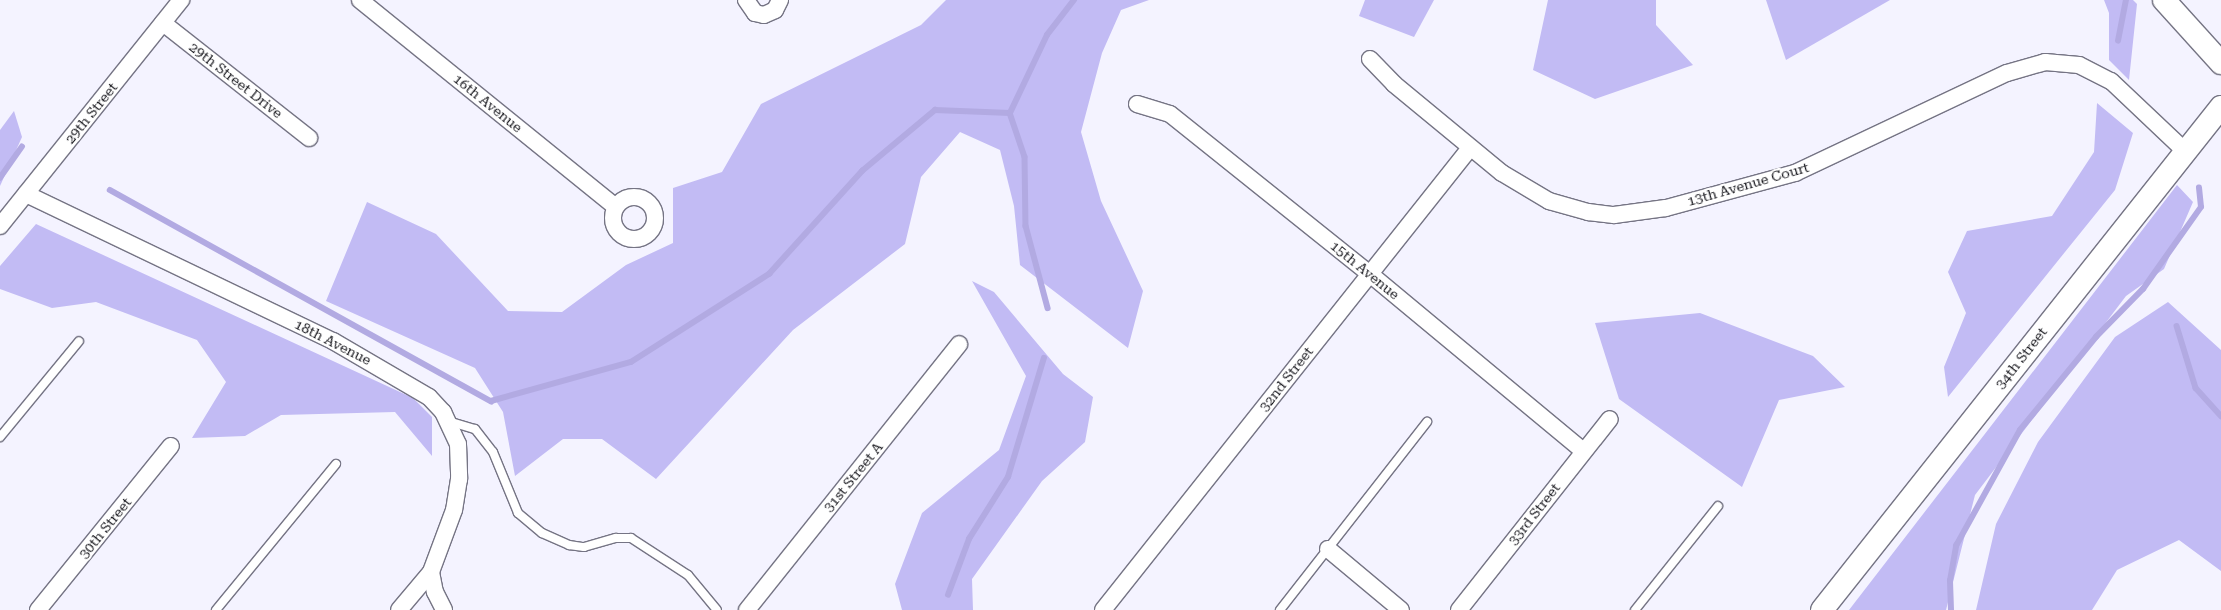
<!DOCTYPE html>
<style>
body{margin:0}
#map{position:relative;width:2221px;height:610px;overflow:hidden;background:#f4f3ff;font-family:"Roboto Serif",serif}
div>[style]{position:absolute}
.forest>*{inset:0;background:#c2bbf4}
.stream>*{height:5.5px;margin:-2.75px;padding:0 2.75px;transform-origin:2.75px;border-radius:2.75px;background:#b2aae2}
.roads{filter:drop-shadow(1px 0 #757484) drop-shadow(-1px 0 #757484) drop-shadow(0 1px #757484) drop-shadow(0 -1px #757484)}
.lane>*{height:8px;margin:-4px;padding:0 4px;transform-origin:4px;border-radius:4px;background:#fff}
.street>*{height:16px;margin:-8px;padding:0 8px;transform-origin:8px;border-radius:8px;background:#fff}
.street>.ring{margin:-8px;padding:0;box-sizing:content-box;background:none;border:16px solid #fff;border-radius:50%}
.secondary>*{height:22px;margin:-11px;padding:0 11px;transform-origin:11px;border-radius:11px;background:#fff}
span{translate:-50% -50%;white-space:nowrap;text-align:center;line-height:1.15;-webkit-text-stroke:4px #fff;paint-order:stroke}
.street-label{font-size:14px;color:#15151b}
</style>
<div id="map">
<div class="forest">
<div style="clip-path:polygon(946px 0,1149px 0,1121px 10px,1102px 53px,1081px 132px,1101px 201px,1143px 291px,1128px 348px,1020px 265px,1014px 206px,1000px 150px,960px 132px,921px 177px,905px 244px,793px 330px,656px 479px,602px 439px,563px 439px,515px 476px,503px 412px,475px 368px,326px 301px,367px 202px,436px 234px,508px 311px,562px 312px,626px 265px,673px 243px,673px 188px,722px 172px,761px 104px,921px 25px)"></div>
<div style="clip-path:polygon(1365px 0,1434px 0,1414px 37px,1359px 16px)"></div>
<div style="clip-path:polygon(1548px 0,1656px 0,1656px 25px,1693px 65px,1595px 99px,1533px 70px)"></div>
<div style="clip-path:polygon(1766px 0,1890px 0,1786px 60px)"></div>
<div style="clip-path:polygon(2104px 0,2133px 0,2137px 4px,2129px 80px,2109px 60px,2109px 13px)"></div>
<div style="clip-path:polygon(2097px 103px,2133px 133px,2115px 190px,1948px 397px,1944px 367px,1966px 313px,1948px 272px,1967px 231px,2052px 216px,2094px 152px)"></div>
<div style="clip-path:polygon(14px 111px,22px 137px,0 186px,0 130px)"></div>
<div style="clip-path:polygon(2177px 185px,2193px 202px,2164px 269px,2126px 296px,1975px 495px,1946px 610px,1849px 610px)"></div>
<div style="clip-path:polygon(36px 224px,413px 398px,432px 417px,432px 456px,395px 412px,281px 415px,245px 436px,192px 438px,226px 382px,197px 340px,96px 302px,52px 308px,0 289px,0 266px)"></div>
<div style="clip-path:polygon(972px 281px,994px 292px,1063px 374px,1093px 397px,1085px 442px,1042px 481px,972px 579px,973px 610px,902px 610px,895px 584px,922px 513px,999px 450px,1026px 376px)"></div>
<div style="clip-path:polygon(2168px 302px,2221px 350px,2221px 571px,2179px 540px,2117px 570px,2092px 610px,1976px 610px,1996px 524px,2038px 442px,2115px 337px)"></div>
<div style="clip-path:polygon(1700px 313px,1813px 356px,1845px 387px,1779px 400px,1742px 487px,1619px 399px,1595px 323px)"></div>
</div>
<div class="stream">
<div style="left:2118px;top:41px;width:42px;rotate:-79deg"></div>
<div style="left:1010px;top:113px;width:46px;rotate:71.2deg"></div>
<div style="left:1025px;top:157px;width:69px;rotate:89.2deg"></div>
<div style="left:1026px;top:226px;width:85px;rotate:75deg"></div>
<div style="left:0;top:178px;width:38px;rotate:-55deg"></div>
<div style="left:110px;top:190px;width:436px;rotate:29deg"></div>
<div style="left:491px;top:401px;width:145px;rotate:-15.6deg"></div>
<div style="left:631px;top:362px;width:164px;rotate:-32.5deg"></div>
<div style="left:769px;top:274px;width:139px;rotate:-47.9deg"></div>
<div style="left:862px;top:171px;width:95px;rotate:-39.9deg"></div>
<div style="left:935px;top:110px;width:75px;rotate:2.3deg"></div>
<div style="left:1010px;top:113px;width:86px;rotate:-64.6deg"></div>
<div style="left:1047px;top:35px;width:44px;rotate:-52.4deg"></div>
<div style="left:2177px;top:326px;width:65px;rotate:73deg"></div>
<div style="left:2196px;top:388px;width:38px;rotate:48deg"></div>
<div style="left:948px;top:595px;width:60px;rotate:-69.4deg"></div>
<div style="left:969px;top:539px;width:73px;rotate:-57.8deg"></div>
<div style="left:1008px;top:477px;width:124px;rotate:-73.2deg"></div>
<div style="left:1951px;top:610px;width:29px;rotate:-92deg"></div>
<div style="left:1950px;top:581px;width:36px;rotate:-80deg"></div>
<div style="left:1956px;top:546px;width:132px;rotate:-61.1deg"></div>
<div style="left:2020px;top:430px;width:120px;rotate:-50.7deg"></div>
<div style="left:2096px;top:337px;width:67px;rotate:-45.6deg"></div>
<div style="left:2143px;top:289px;width:100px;rotate:-54.7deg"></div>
<div style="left:2201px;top:207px;width:19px;rotate:-96deg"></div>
</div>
<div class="roads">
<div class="lane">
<div style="left:448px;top:421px;width:28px;rotate:17deg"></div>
<div style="left:475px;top:429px;width:29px;rotate:52deg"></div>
<div style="left:493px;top:452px;width:66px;rotate:67.7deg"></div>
<div style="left:518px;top:513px;width:31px;rotate:40deg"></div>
<div style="left:542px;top:533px;width:30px;rotate:24deg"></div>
<div style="left:569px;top:545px;width:15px;rotate:8deg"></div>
<div style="left:584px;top:547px;width:33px;rotate:-16deg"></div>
<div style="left:616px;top:538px;width:15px"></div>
<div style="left:631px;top:538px;width:68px;rotate:33deg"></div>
<div style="left:688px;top:575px;width:45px;rotate:50.4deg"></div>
<div style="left:0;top:437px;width:124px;rotate:-50.5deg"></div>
<div style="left:216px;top:610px;width:189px;rotate:-50.6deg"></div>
<div style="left:1280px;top:610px;width:239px;rotate:-52deg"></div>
<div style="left:1635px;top:610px;width:133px;rotate:-51.4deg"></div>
</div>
<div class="street">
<div style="left:360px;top:0;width:329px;rotate:39deg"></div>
<div style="left:746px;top:0;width:16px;rotate:55deg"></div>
<div style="left:755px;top:13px;width:9px;rotate:13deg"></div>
<div style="left:764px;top:15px;width:12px;rotate:-24deg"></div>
<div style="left:775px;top:10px;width:11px;rotate:-63deg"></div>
<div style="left:163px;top:23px;width:186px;rotate:38.2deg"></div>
<div style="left:1370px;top:59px;width:35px;rotate:46deg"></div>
<div style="left:1394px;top:84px;width:140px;rotate:39.5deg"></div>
<div style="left:1502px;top:173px;width:55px;rotate:30.8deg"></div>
<div style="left:1549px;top:201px;width:41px;rotate:15.8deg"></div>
<div style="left:1588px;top:212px;width:26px;rotate:7deg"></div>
<div style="left:1614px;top:215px;width:52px;rotate:-7.7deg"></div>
<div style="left:1666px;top:208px;width:134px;rotate:-15.2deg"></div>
<div style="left:1795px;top:173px;width:234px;rotate:-25.3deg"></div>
<div style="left:2007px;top:73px;width:40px;rotate:-16deg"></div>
<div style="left:2045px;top:62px;width:34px;rotate:5deg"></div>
<div style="left:2079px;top:65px;width:36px;rotate:27deg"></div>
<div style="left:2111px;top:81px;width:102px;rotate:43.4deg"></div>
<div style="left:1137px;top:104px;width:34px;rotate:17deg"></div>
<div style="left:1170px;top:114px;width:256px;rotate:38.7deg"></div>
<div style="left:1370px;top:274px;width:277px;rotate:39.7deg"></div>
<div style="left:26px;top:194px;width:340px;rotate:25.6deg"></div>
<div style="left:333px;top:341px;width:111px;rotate:30.3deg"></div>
<div style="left:429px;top:397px;width:21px;rotate:47deg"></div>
<div style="left:443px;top:412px;width:35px;rotate:65deg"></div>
<div style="left:458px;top:444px;width:35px;rotate:88deg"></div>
<div style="left:459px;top:479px;width:31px;rotate:99deg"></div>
<div style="left:454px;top:510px;width:66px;rotate:110.4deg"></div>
<div style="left:431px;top:572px;width:20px;rotate:79deg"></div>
<div style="left:435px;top:592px;width:20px;rotate:63deg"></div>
<div class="ring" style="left:613px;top:197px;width:26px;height:26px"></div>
<div style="left:0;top:226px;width:290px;rotate:-51.3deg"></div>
<div style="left:1328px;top:549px;width:95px;rotate:39.9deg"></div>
<div style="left:38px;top:610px;width:211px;rotate:-51deg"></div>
<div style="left:399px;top:610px;width:50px;rotate:-49.9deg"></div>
<div style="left:747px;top:610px;width:340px;rotate:-51.4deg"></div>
<div style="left:1103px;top:610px;width:590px;rotate:-51.54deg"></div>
<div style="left:1459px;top:610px;width:243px;rotate:-51.7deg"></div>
</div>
<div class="secondary">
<div style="left:2164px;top:0;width:85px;rotate:47.9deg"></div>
<div style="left:1822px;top:610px;width:642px;rotate:-51.58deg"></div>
</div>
</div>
<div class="street-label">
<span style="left:236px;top:80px;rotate:38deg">29th Street Drive</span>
<span style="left:488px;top:103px;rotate:39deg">16th Avenue</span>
<span style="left:91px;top:113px;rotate:-51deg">29th Street</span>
<span style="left:1748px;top:184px;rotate:-16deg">13th Avenue Court</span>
<span style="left:1365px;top:270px;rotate:39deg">15th Avenue</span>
<span style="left:333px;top:342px;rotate:27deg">18th Avenue</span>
<span style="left:2021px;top:358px;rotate:-52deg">34th Street</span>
<span style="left:1286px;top:379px;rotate:-52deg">32nd Street</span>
<span style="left:853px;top:477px;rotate:-51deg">31st Street A</span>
<span style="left:1534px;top:514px;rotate:-52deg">33rd Street</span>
<span style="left:105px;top:528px;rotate:-51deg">30th Street</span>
</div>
</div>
